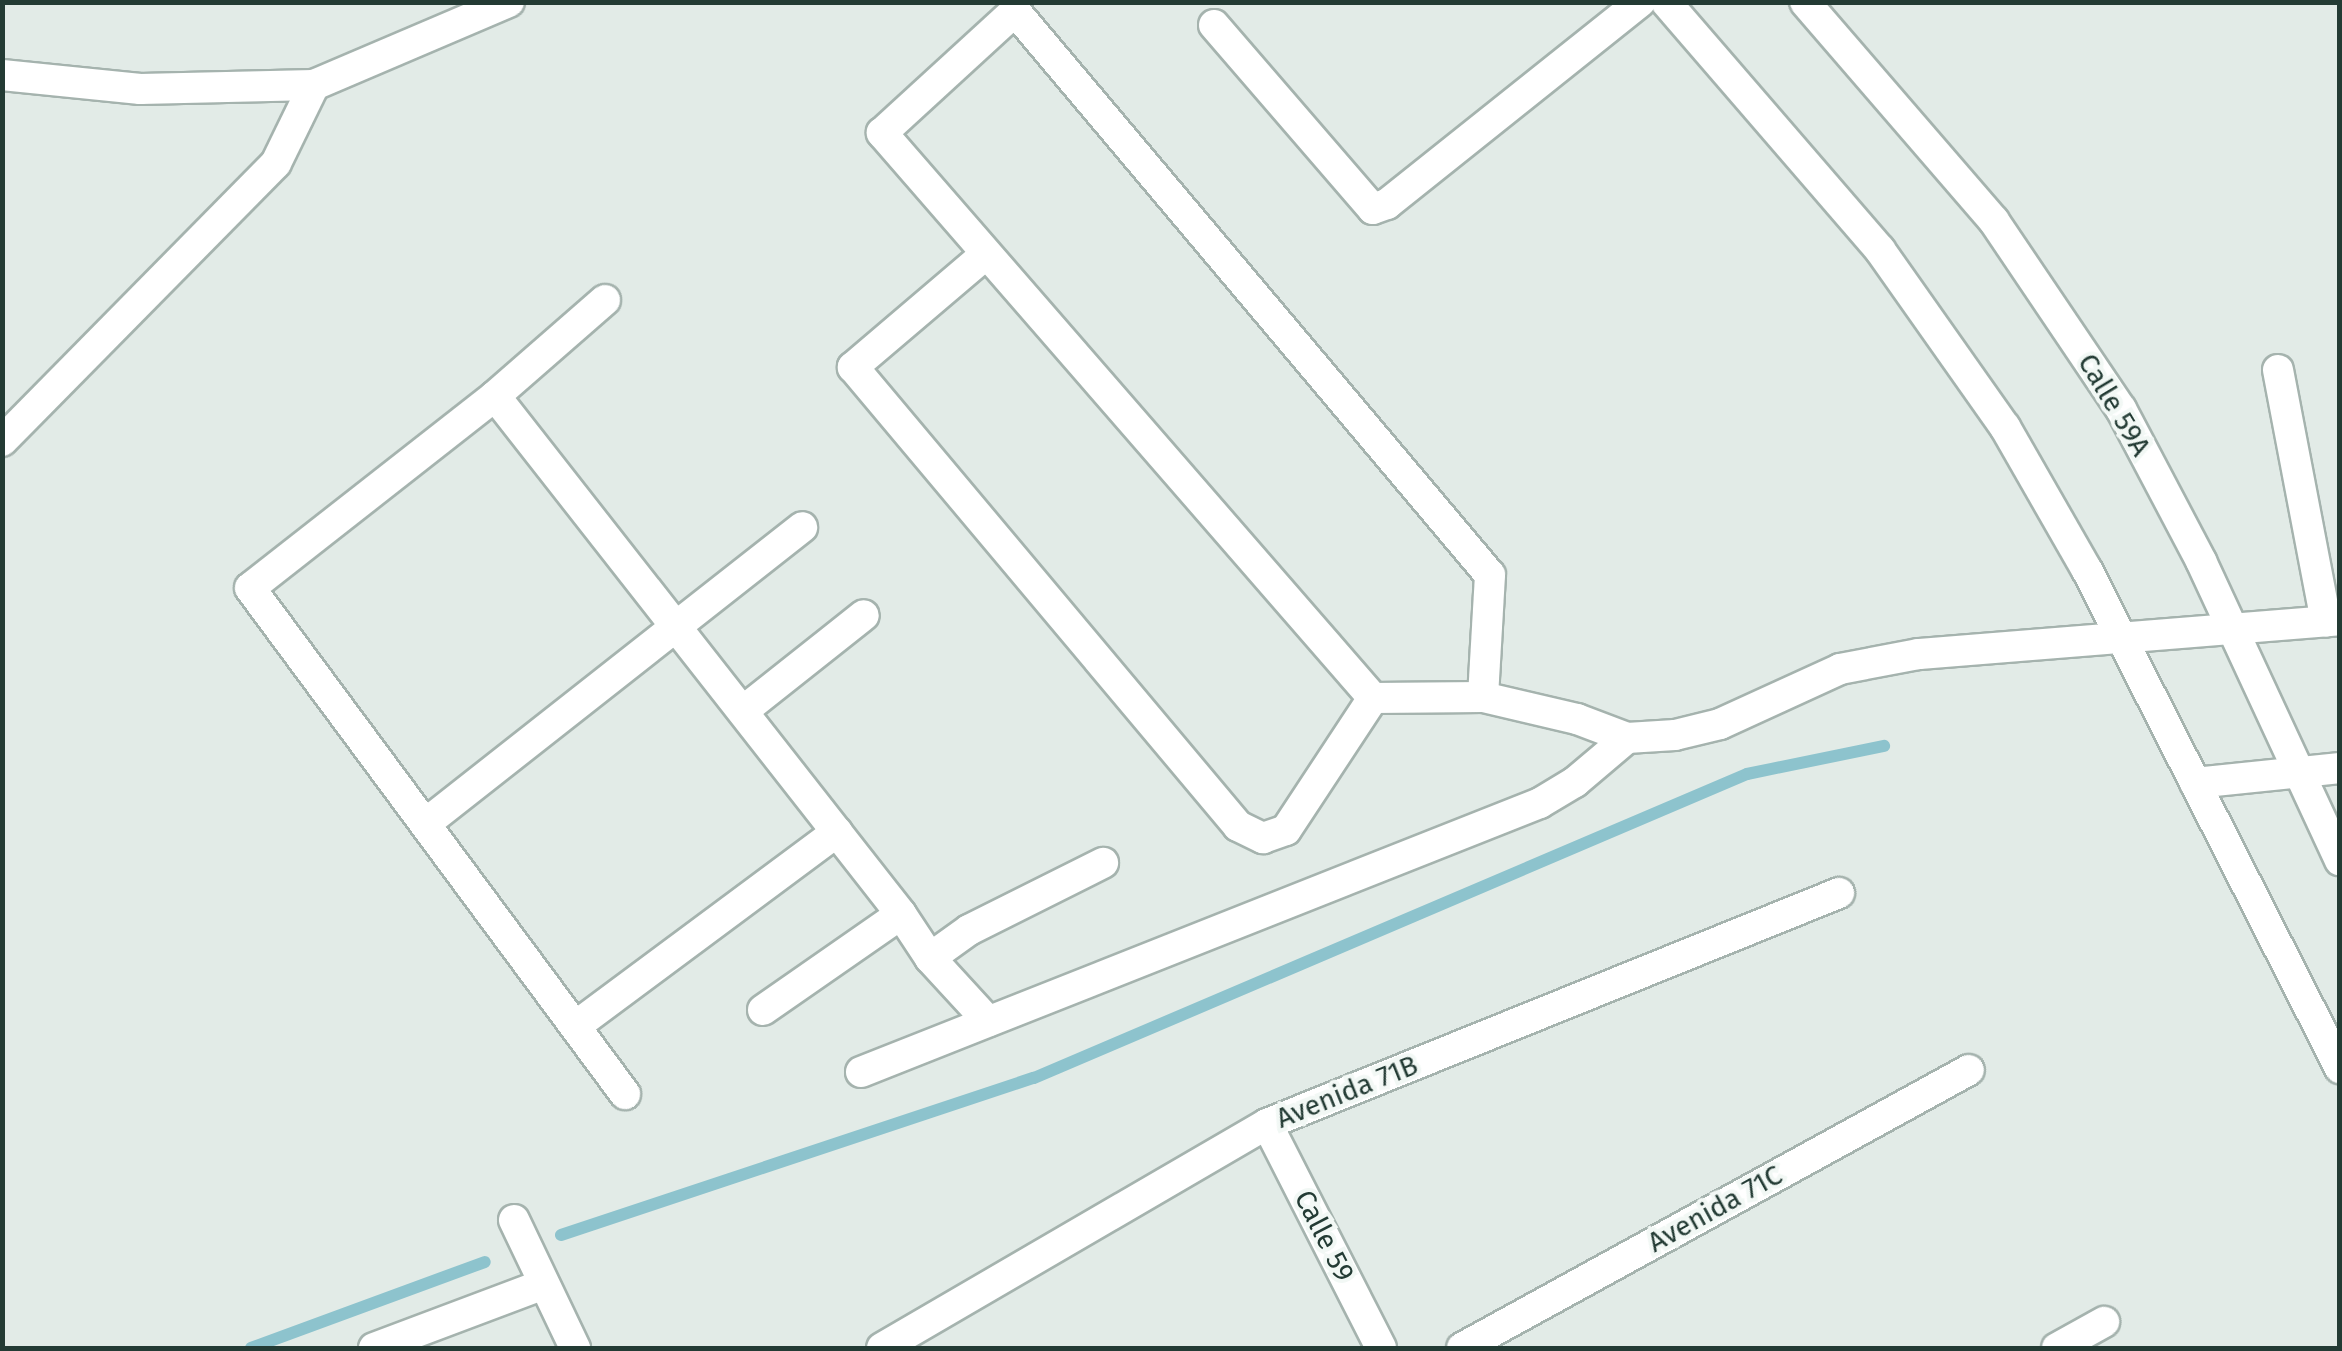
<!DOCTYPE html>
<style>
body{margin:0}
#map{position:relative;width:2342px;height:1351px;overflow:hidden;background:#e2ebe7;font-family:"Fira Sans",sans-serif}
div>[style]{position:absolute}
.stream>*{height:12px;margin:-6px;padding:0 6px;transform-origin:6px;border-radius:6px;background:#8dc3cd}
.roads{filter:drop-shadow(2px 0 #a5b3ae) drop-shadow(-2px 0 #a5b3ae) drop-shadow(0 2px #a5b3ae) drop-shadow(0 -2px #a5b3ae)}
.minor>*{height:30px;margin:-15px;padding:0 15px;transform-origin:15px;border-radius:15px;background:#fff}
span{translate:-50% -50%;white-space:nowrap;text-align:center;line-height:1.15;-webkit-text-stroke:8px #f2f8f5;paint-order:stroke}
.street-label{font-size:28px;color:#233b34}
.frame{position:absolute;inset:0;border:5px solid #233b34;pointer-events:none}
</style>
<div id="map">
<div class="stream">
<div style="left:561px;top:1235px;width:498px;rotate:-18.4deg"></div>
<div style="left:1034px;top:1078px;width:775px;rotate:-23.09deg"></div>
<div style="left:1747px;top:774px;width:140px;rotate:-11.6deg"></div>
<div style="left:251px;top:1348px;width:249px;rotate:-20.2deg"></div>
</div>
<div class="roads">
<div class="minor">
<div style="left:1666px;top:2px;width:328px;rotate:49.2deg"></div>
<div style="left:1880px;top:250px;width:217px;rotate:54.8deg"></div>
<div style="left:2005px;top:427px;width:165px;rotate:60.2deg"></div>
<div style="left:2087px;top:570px;width:559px;rotate:63.07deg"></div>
<div style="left:1805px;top:2px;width:289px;rotate:49.2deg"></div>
<div style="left:1994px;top:221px;width:227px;rotate:56deg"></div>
<div style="left:2121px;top:409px;width:172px;rotate:62.2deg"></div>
<div style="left:2201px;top:561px;width:330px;rotate:65.1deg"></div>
<div style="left:1015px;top:11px;width:737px;rotate:49.9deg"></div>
<div style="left:1490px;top:575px;width:122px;rotate:93.3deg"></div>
<div style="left:1483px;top:697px;width:110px;rotate:179.5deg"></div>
<div style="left:1373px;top:698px;width:749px;rotate:-130.99deg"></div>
<div style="left:882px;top:133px;width:180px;rotate:-42.5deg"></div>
<div style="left:1214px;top:25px;width:243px;rotate:49.2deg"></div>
<div style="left:1373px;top:209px;width:15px;rotate:-20deg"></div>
<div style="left:1387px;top:204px;width:324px;rotate:-38.6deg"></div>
<div style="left:2px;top:75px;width:139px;rotate:5.8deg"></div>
<div style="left:140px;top:89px;width:174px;rotate:-1.3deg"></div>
<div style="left:314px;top:85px;width:212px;rotate:-23.1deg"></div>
<div style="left:986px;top:254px;width:175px;rotate:139.6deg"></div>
<div style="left:853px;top:367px;width:599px;rotate:50.01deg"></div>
<div style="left:1238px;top:826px;width:28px;rotate:26deg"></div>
<div style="left:1263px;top:838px;width:24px;rotate:-19deg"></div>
<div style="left:1286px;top:830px;width:158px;rotate:-56.6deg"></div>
<div style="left:605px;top:300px;width:146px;rotate:138.9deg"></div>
<div style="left:495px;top:396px;width:311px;rotate:141.9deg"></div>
<div style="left:250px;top:588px;width:630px;rotate:53.46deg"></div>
<div style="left:2278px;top:370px;width:256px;rotate:79.2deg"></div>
<div style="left:495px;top:396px;width:658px;rotate:51.91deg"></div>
<div style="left:901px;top:914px;width:53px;rotate:56.6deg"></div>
<div style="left:930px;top:958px;width:86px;rotate:47.4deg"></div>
<div style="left:2px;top:441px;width:390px;rotate:-45.4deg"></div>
<div style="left:276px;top:163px;width:87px;rotate:-64deg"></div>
<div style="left:1483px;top:697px;width:97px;rotate:13.2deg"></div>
<div style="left:1577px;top:719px;width:53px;rotate:20.8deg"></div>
<div style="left:1627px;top:738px;width:48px;rotate:-3.6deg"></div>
<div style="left:1675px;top:735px;width:46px;rotate:-13.7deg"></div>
<div style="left:1720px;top:724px;width:132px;rotate:-24.6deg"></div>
<div style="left:1840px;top:669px;width:80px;rotate:-10.8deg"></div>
<div style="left:1919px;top:654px;width:422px;rotate:-4.6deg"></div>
<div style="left:743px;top:711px;width:154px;rotate:-38.4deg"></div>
<div style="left:2195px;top:783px;width:146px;rotate:-5.9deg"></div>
<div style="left:425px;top:824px;width:480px;rotate:-38.2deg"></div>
<div style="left:930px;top:958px;width:48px;rotate:-35.7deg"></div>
<div style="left:969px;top:930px;width:150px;rotate:-26.6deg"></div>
<div style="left:763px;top:1010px;width:168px;rotate:-34.8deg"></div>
<div style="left:577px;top:1025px;width:324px;rotate:-36.6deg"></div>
<div style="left:861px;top:1072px;width:730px;rotate:-21.61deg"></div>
<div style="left:1540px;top:803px;width:41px;rotate:-31deg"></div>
<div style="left:1575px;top:782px;width:68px;rotate:-40.2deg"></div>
<div style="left:1267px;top:1124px;width:251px;rotate:63deg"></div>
<div style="left:514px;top:1220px;width:142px;rotate:64.5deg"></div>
<div style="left:374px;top:1348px;width:179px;rotate:-20.6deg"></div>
<div style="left:882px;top:1348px;width:445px;rotate:-30.2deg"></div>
<div style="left:1267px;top:1124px;width:617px;rotate:-21.99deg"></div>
<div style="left:1462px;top:1348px;width:578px;rotate:-28.74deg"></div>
<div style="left:2057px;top:1348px;width:54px;rotate:-29deg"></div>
</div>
</div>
<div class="street-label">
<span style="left:2114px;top:405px;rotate:59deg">Calle 59A</span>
<span style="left:1347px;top:1092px;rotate:-22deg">Avenida 71B</span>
<span style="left:1715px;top:1209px;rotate:-29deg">Avenida 71C</span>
<span style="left:1324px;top:1236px;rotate:63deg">Calle 59</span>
</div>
<div class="frame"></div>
</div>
